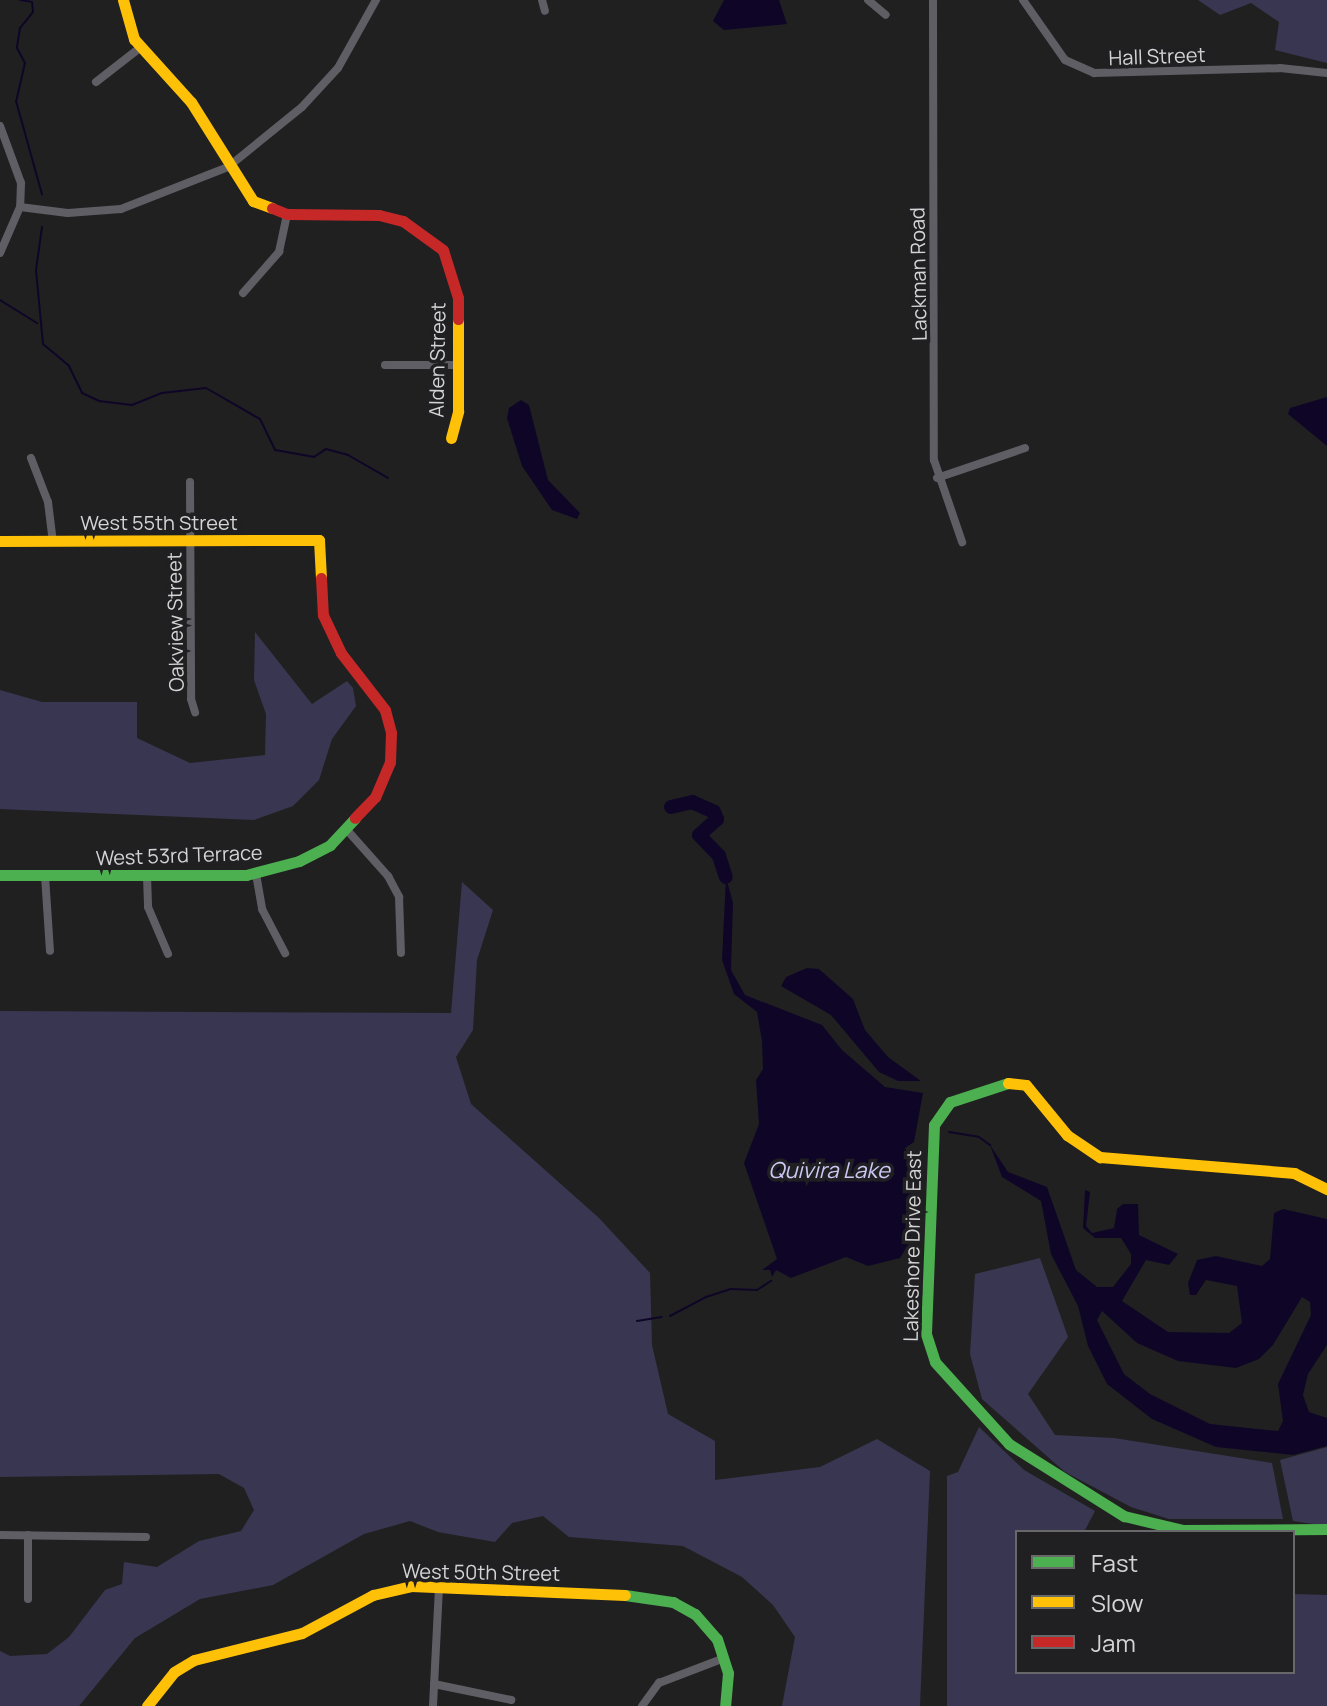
<!DOCTYPE html>
<style>
body{margin:0}
#map{position:relative;width:1327px;height:1706px;overflow:hidden;background:#202021;font-family:Manrope,sans-serif}
div>[style]{position:absolute}
.green>*{inset:0;background:#393651}
.water>*{inset:0;background:#0f0627}
.stream>*{height:2px;margin:-1px;padding:0 1px;transform-origin:1px;border-radius:1px;background:#0f0627}
.river>*{height:14px;margin:-7px;padding:0 7px;transform-origin:7px;border-radius:7px;background:#0f0627}
.street>*{height:8px;margin:-4px;padding:0 4px;transform-origin:4px;border-radius:4px;background:#5f5e65}
.fast>*{height:11px;margin:-5.5px;padding:0 5.5px;transform-origin:5.5px;border-radius:5.5px;background:#4caf50}
.slow>*{height:11px;margin:-5.5px;padding:0 5.5px;transform-origin:5.5px;border-radius:5.5px;background:#ffc107}
.jam>*{height:11px;margin:-5.5px;padding:0 5.5px;transform-origin:5.5px;border-radius:5.5px;background:#c62828}
span{translate:-50% -50%;white-space:nowrap;text-align:center;line-height:1.15;-webkit-text-stroke:7px #201f22;paint-order:stroke}
.street-label{font-size:20px;color:#d4d4d5}
.water-label{font-size:22px;color:#ccc7f4;font-style:italic}
.legend{position:absolute;left:1015px;top:1530px;width:280px;height:144px;box-sizing:border-box;background:#201f22;border:2px solid #68676a;margin:0;padding:10px 14px;list-style:none;font-size:24px;color:#d4d4d5}
.legend li{display:flex;align-items:center;gap:16px;height:40px}
.legend b{width:40px;border:2px solid #68676a}
</style>
<div id="map">
<div class="green">
<div style="clip-path:polygon(1198px 0,1327px 0,1327px 63px,1275px 50px,1279px 22px,1251px 3px,1220px 15px)"></div>
<div style="clip-path:polygon(255px 632px,312px 704px,347px 681px,353px 688px,356px 706px,332px 739px,319px 780px,293px 806px,254px 820px,0 809px,0 690px,42px 702px,137px 702px,137px 738px,190px 763px,265px 755px,266px 714px,254px 680px)"></div>
<div style="clip-path:polygon(462px 882px,493px 910px,477px 960px,473px 1030px,456px 1057px,471px 1104px,599px 1218px,650px 1273px,652px 1345px,668px 1414px,715px 1441px,715px 1480px,820px 1467px,877px 1439px,930px 1471px,920px 1706px,782px 1706px,795px 1637px,773px 1605px,742px 1577px,683px 1546px,569px 1537px,543px 1516px,512px 1523px,495px 1542px,438px 1532px,410px 1521px,364px 1534px,273px 1585px,200px 1599px,135px 1638px,79px 1706px,0 1706px,0 1651px,10px 1656px,47px 1654px,69px 1637px,105px 1590px,122px 1584px,124px 1562px,157px 1567px,199px 1541px,241px 1531px,254px 1510px,244px 1488px,219px 1474px,0 1477px,0 1011px,451px 1013px)"></div>
<div style="clip-path:polygon(1040px 1258px,1068px 1337px,1028px 1394px,1055px 1435px,1114px 1438px,1272px 1463px,1283px 1519px,1169px 1519px,1131px 1507px,1065px 1472px,982px 1399px,970px 1354px,975px 1274px)"></div>
<div style="clip-path:polygon(979px 1427px,1024px 1470px,1095px 1511px,1084px 1532px,1017px 1532px,1017px 1672px,1293px 1672px,1293px 1594px,1327px 1595px,1327px 1706px,947px 1706px,947px 1476px,958px 1472px)"></div>
<div style="clip-path:polygon(1327px 1447px,1327px 1526px,1293px 1521px,1280px 1460px)"></div>
</div>
<div class="water">
<div style="clip-path:polygon(724px 0,779px 0,787px 24px,724px 30px,713px 21px)"></div>
<div style="clip-path:polygon(1327px 397px,1327px 446px,1288px 414px,1290px 408px)"></div>
<div style="clip-path:polygon(521px 400px,529px 405px,548px 480px,580px 513px,577px 519px,552px 510px,522px 466px,507px 418px,509px 408px)"></div>
<div style="clip-path:polygon(726px 877px,733px 903px,731px 970px,745px 995px,822px 1025px,842px 1050px,885px 1087px,923px 1093px,914px 1142px,905px 1148px,913px 1163px,911px 1240px,900px 1258px,868px 1266px,846px 1257px,791px 1278px,776px 1270px,772px 1277px,770px 1270px,762px 1270px,777px 1259px,744px 1163px,759px 1124px,756px 1080px,763px 1069px,762px 1041px,757px 1012px,734px 994px,722px 960px)"></div>
<div style="clip-path:polygon(807px 968px,819px 969px,853px 999px,865px 1030px,888px 1057px,921px 1081px,898px 1081px,879px 1072px,831px 1015px,781px 986px,786px 977px)"></div>
<div style="clip-path:polygon(evenodd,990px 1145px,1008px 1172px,1047px 1187px,1076px 1270px,1097px 1287px,1113px 1287px,1131px 1264px,1131px 1254px,1121px 1238px,1095px 1238px,1083px 1228px,1085px 1190px,1090px 1192px,1086px 1226px,1092px 1233px,1114px 1228px,1117px 1209px,1123px 1204px,1138px 1204px,1139px 1235px,1178px 1254px,1169px 1265px,1146px 1260px,1122px 1301px,1168px 1332px,1229px 1333px,1242px 1323px,1237px 1286px,1206px 1280px,1196px 1295px,1190px 1295px,1188px 1283px,1197px 1260px,1216px 1256px,1262px 1266px,1270px 1259px,1274px 1213px,1283px 1209px,1327px 1219px,1327px 1345px,1308px 1374px,1303px 1395px,1309px 1412px,1327px 1418px,1327px 1446px,1293px 1455px,1216px 1447px,1152px 1419px,1107px 1384px,1088px 1346px,1078px 1306px,1051px 1254px,1041px 1201px,1002px 1177px,990px 1145px,1302px 1297px,1310px 1302px,1311px 1315px,1278px 1384px,1283px 1421px,1278px 1431px,1210px 1424px,1150px 1394px,1124px 1374px,1097px 1320px,1102px 1311px,1137px 1343px,1178px 1361px,1236px 1368px,1259px 1359px,1273px 1345px,1302px 1297px)"></div>
</div>
<div class="stream">
<div style="left:20px;top:0;width:12px;rotate:9deg"></div>
<div style="left:32px;top:2px;width:10px;rotate:84deg"></div>
<div style="left:33px;top:12px;width:21px;rotate:129deg"></div>
<div style="left:20px;top:28px;width:20px;rotate:99deg"></div>
<div style="left:17px;top:48px;width:17px;rotate:62deg"></div>
<div style="left:25px;top:63px;width:39px;rotate:103deg"></div>
<div style="left:16px;top:101px;width:97px;rotate:74.4deg"></div>
<div style="left:42px;top:227px;width:43px;rotate:97.9deg"></div>
<div style="left:36px;top:270px;width:74px;rotate:84.6deg"></div>
<div style="left:43px;top:344px;width:34px;rotate:40deg"></div>
<div style="left:69px;top:366px;width:30px;rotate:64deg"></div>
<div style="left:82px;top:393px;width:19px;rotate:25deg"></div>
<div style="left:99px;top:401px;width:33px;rotate:7deg"></div>
<div style="left:132px;top:405px;width:32px;rotate:-22deg"></div>
<div style="left:162px;top:393px;width:44px;rotate:-6.5deg"></div>
<div style="left:206px;top:388px;width:62px;rotate:29.9deg"></div>
<div style="left:260px;top:419px;width:34px;rotate:64deg"></div>
<div style="left:275px;top:450px;width:40px;rotate:10deg"></div>
<div style="left:314px;top:457px;width:14px;rotate:-34deg"></div>
<div style="left:326px;top:449px;width:23px;rotate:15deg"></div>
<div style="left:348px;top:455px;width:46px;rotate:29.9deg"></div>
<div style="left:0;top:300px;width:44px;rotate:31.9deg"></div>
<div style="left:949px;top:1132px;width:30px;rotate:9deg"></div>
<div style="left:979px;top:1137px;width:14px;rotate:36deg"></div>
<div style="left:670px;top:1316px;width:41px;rotate:-27.8deg"></div>
<div style="left:706px;top:1297px;width:26px;rotate:-18deg"></div>
<div style="left:731px;top:1289px;width:26px;rotate:2deg"></div>
<div style="left:757px;top:1290px;width:17px;rotate:-33deg"></div>
<div style="left:637px;top:1321px;width:25px;rotate:-9deg"></div>
</div>
<div class="river">
<div style="left:671px;top:807px;width:22px;rotate:-13deg"></div>
<div style="left:692px;top:802px;width:24px;rotate:24deg"></div>
<div style="left:714px;top:812px;width:8px;rotate:67deg"></div>
<div style="left:717px;top:819px;width:24px;rotate:138deg"></div>
<div style="left:699px;top:835px;width:29px;rotate:46deg"></div>
<div style="left:719px;top:856px;width:22px;rotate:72deg"></div>
</div>
<div class="street">
<div style="left:542px;top:0;width:11px;rotate:75deg"></div>
<div style="left:868px;top:0;width:23px;rotate:40deg"></div>
<div style="left:933px;top:0;width:460px;rotate:89.9deg"></div>
<div style="left:934px;top:460px;width:87px;rotate:71.1deg"></div>
<div style="left:1023px;top:0;width:73px;rotate:55deg"></div>
<div style="left:1065px;top:60px;width:32px;rotate:24deg"></div>
<div style="left:1094px;top:73px;width:186px;rotate:-1.5deg"></div>
<div style="left:1280px;top:68px;width:47px;rotate:6.1deg"></div>
<div style="left:96px;top:82px;width:57px;rotate:-37.9deg"></div>
<div style="left:0;top:126px;width:61px;rotate:69.8deg"></div>
<div style="left:21px;top:183px;width:24px;rotate:92deg"></div>
<div style="left:20px;top:207px;width:50px;rotate:113.5deg"></div>
<div style="left:20px;top:207px;width:48px;rotate:7.1deg"></div>
<div style="left:68px;top:213px;width:53px;rotate:-4.3deg"></div>
<div style="left:121px;top:209px;width:115px;rotate:-21.4deg"></div>
<div style="left:228px;top:167px;width:95px;rotate:-39deg"></div>
<div style="left:302px;top:107px;width:53px;rotate:-47.3deg"></div>
<div style="left:338px;top:68px;width:78px;rotate:-60.8deg"></div>
<div style="left:243px;top:293px;width:55px;rotate:-48.7deg"></div>
<div style="left:279px;top:252px;width:39px;rotate:-78deg"></div>
<div style="left:385px;top:365px;width:73px"></div>
<div style="left:31px;top:458px;width:47px;rotate:68.9deg"></div>
<div style="left:48px;top:502px;width:39px;rotate:83deg"></div>
<div style="left:937px;top:478px;width:93px;rotate:-18.8deg"></div>
<div style="left:190px;top:482px;width:217px;rotate:89.7deg"></div>
<div style="left:191px;top:699px;width:14px;rotate:73deg"></div>
<div style="left:347px;top:830px;width:62px;rotate:48.3deg"></div>
<div style="left:388px;top:876px;width:24px;rotate:62deg"></div>
<div style="left:399px;top:897px;width:56px;rotate:88deg"></div>
<div style="left:256px;top:874px;width:36px;rotate:80deg"></div>
<div style="left:262px;top:909px;width:50px;rotate:62.4deg"></div>
<div style="left:45px;top:876px;width:75px;rotate:86.2deg"></div>
<div style="left:147px;top:876px;width:31px;rotate:88deg"></div>
<div style="left:148px;top:907px;width:51px;rotate:66.9deg"></div>
<div style="left:0;top:1535px;width:146px;rotate:0.8deg"></div>
<div style="left:28px;top:1599px;width:64px;rotate:-90deg"></div>
<div style="left:434px;top:1684px;width:79px;rotate:11.7deg"></div>
<div style="left:433px;top:1706px;width:119px;rotate:-87.1deg"></div>
<div style="left:642px;top:1706px;width:29px;rotate:-54deg"></div>
<div style="left:659px;top:1683px;width:70px;rotate:-21deg"></div>
</div>
<div class="fast">
<div style="left:0;top:875px;width:246px"></div>
<div style="left:246px;top:875px;width:55px;rotate:-14.8deg"></div>
<div style="left:299px;top:861px;width:35px;rotate:-27deg"></div>
<div style="left:330px;top:845px;width:37px;rotate:-47deg"></div>
<div style="left:1008px;top:1083px;width:61px;rotate:161.9deg"></div>
<div style="left:950px;top:1102px;width:28px;rotate:125deg"></div>
<div style="left:934px;top:1125px;width:209px;rotate:92.2deg"></div>
<div style="left:926px;top:1334px;width:29px;rotate:72deg"></div>
<div style="left:935px;top:1362px;width:110px;rotate:47.9deg"></div>
<div style="left:1009px;top:1444px;width:136px;rotate:32.1deg"></div>
<div style="left:1124px;top:1516px;width:61px;rotate:13.3deg"></div>
<div style="left:1183px;top:1530px;width:144px;rotate:-0.4deg"></div>
<div style="left:625px;top:1595px;width:49px;rotate:8.3deg"></div>
<div style="left:673px;top:1602px;width:25px;rotate:29deg"></div>
<div style="left:695px;top:1614px;width:33px;rotate:49deg"></div>
<div style="left:717px;top:1639px;width:36px;rotate:72deg"></div>
<div style="left:728px;top:1673px;width:33px;rotate:95deg"></div>
</div>
<div class="slow">
<div style="left:123px;top:0;width:41px;rotate:74.2deg"></div>
<div style="left:134px;top:39px;width:85px;rotate:47.9deg"></div>
<div style="left:191px;top:102px;width:117px;rotate:57.9deg"></div>
<div style="left:253px;top:201px;width:20px;rotate:20deg"></div>
<div style="left:451px;top:438px;width:28px;rotate:-75deg"></div>
<div style="left:458px;top:411px;width:92px;rotate:-90deg"></div>
<div style="left:0;top:541px;width:319px;rotate:-0.2deg"></div>
<div style="left:319px;top:540px;width:38px;rotate:87deg"></div>
<div style="left:1008px;top:1083px;width:18px;rotate:6deg"></div>
<div style="left:1026px;top:1085px;width:65px;rotate:50.6deg"></div>
<div style="left:1067px;top:1135px;width:40px;rotate:34deg"></div>
<div style="left:1100px;top:1157px;width:195px;rotate:4.7deg"></div>
<div style="left:1294px;top:1173px;width:37px;rotate:26deg"></div>
<div style="left:147px;top:1706px;width:43px;rotate:-51.5deg"></div>
<div style="left:174px;top:1672px;width:23px;rotate:-31deg"></div>
<div style="left:194px;top:1660px;width:111px;rotate:-14deg"></div>
<div style="left:302px;top:1633px;width:81px;rotate:-28.2deg"></div>
<div style="left:373px;top:1595px;width:39px;rotate:-13deg"></div>
<div style="left:411px;top:1586px;width:214px;rotate:2.4deg"></div>
</div>
<div class="jam">
<div style="left:272px;top:208px;width:16px;rotate:22deg"></div>
<div style="left:287px;top:214px;width:92px;rotate:0.6deg"></div>
<div style="left:379px;top:215px;width:25px;rotate:14deg"></div>
<div style="left:403px;top:221px;width:49px;rotate:35.9deg"></div>
<div style="left:443px;top:250px;width:50px;rotate:72.6deg"></div>
<div style="left:458px;top:298px;width:21px;rotate:90deg"></div>
<div style="left:321px;top:578px;width:37px;rotate:87deg"></div>
<div style="left:323px;top:615px;width:42px;rotate:64.7deg"></div>
<div style="left:341px;top:653px;width:72px;rotate:52.3deg"></div>
<div style="left:385px;top:710px;width:24px;rotate:75deg"></div>
<div style="left:391px;top:733px;width:29px;rotate:92deg"></div>
<div style="left:390px;top:762px;width:38px;rotate:113deg"></div>
<div style="left:375px;top:797px;width:29px;rotate:134deg"></div>
</div>
<div class="street-label">
<span style="left:1157px;top:56px;rotate:-2deg">Hall Street</span>
<span style="left:918px;top:274px;rotate:-91deg">Lackman Road</span>
<span style="left:437px;top:360px;rotate:-89deg">Alden Street</span>
<span style="left:159px;top:522px">West 55th Street</span>
<span style="left:175px;top:622px;rotate:-91deg">Oakview Street</span>
<span style="left:179px;top:855px;rotate:-2deg">West 53rd Terrace</span>
<span style="left:912px;top:1246px;rotate:-89deg">Lakeshore Drive East</span>
<span style="left:481px;top:1572px;rotate:1deg">West 50th Street</span>
</div>
<div class="water-label">
<span style="left:829px;top:1171px">Quivira Lake</span>
</div>
<ul class="legend">
<li><b style="height:10px;background:#4caf50"></b>Fast</li>
<li><b style="height:10px;background:#ffc107"></b>Slow</li>
<li><b style="height:10px;background:#c62828"></b>Jam</li>
</ul>
</div>
